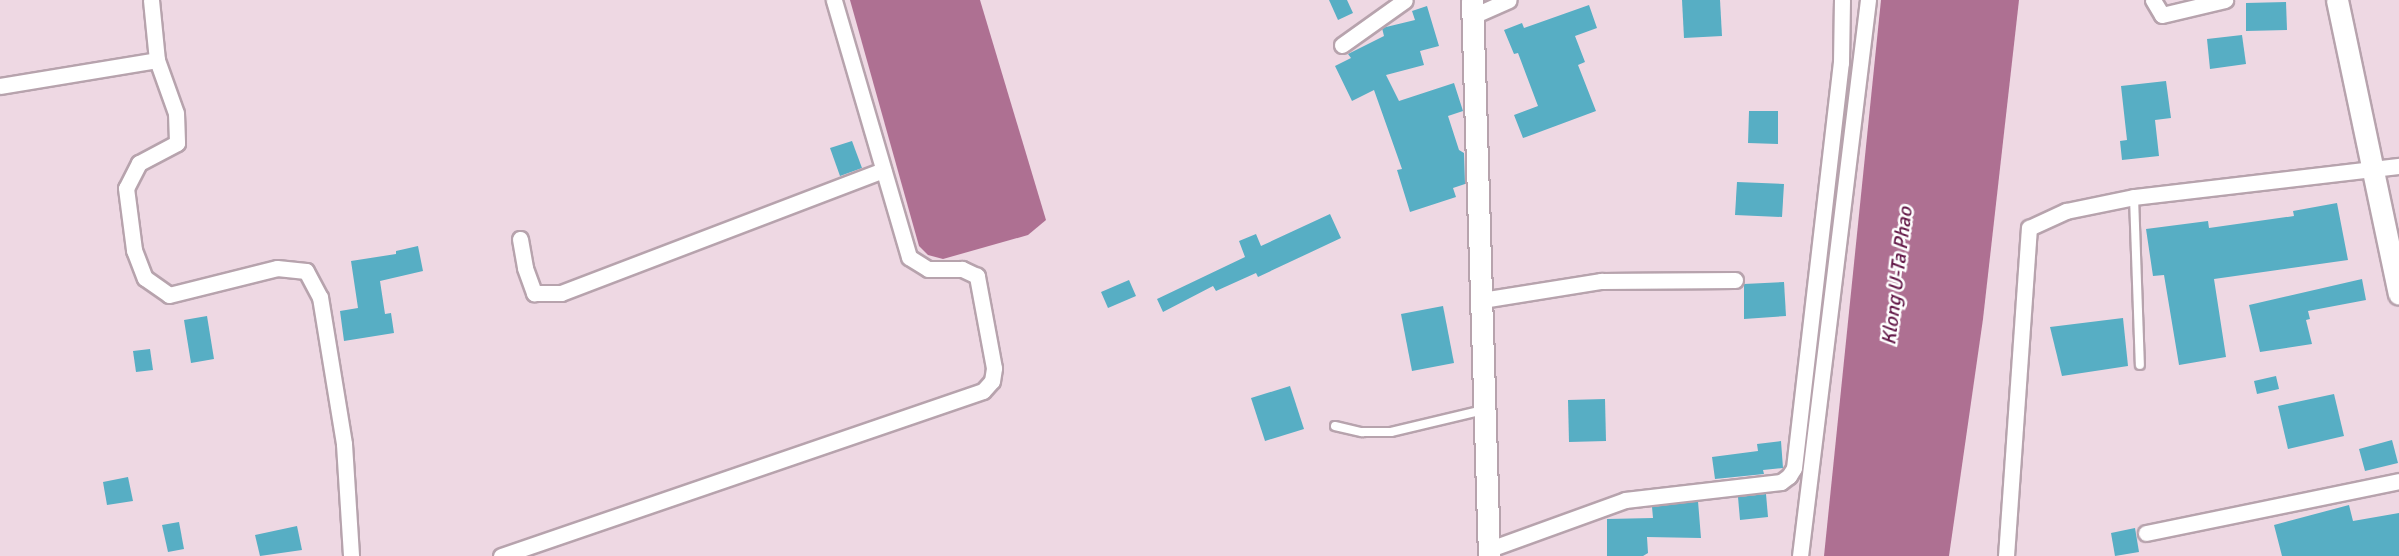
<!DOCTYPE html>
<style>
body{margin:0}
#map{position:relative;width:2399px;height:556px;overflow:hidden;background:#eed8e3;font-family:Signika,sans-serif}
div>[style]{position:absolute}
.water>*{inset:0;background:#ae7092}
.building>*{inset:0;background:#57aec4}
.roads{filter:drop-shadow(2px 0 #b7a3ad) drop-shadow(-2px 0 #b7a3ad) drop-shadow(0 2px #b7a3ad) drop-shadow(0 -2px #b7a3ad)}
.lane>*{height:8px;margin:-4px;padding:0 4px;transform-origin:4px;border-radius:4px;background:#fff}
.street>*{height:15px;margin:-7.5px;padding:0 7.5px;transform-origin:7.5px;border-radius:7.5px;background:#fff}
.secondary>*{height:21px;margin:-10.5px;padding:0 10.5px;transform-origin:10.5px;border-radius:10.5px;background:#fff}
span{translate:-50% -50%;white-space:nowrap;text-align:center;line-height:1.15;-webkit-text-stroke:5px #fff;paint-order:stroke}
.water-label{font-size:20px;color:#621747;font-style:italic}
</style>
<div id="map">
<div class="water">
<div style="clip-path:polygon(850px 0,980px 0,1046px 220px,1028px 235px,943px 259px,928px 255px,919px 246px)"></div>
<div style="clip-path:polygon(1881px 0,2019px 0,1983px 319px,1949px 556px,1824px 556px)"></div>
</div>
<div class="building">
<div style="clip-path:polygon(1329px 0,1347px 0,1353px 13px,1338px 20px)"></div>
<div style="clip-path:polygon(1682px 0,1720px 0,1722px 36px,1684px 38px)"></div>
<div style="clip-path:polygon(2286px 2px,2287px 30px,2246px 31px,2246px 3px)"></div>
<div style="clip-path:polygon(1589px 5px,1597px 28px,1575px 36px,1585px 62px,1578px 65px,1596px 111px,1523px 138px,1514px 115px,1538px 106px,1518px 53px,1514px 54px,1504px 30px,1522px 23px,1524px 28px)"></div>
<div style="clip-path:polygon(1427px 6px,1439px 46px,1420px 51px,1424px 65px,1386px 75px,1399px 101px,1454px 83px,1463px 111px,1448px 116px,1459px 150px,1464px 153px,1465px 184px,1453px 188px,1456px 197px,1410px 212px,1397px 170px,1402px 169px,1374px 90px,1352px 101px,1335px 66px,1351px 58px,1348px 54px,1384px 36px,1382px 28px,1415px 20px,1412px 11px)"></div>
<div style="clip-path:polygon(2242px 35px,2246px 64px,2210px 69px,2207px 39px)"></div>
<div style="clip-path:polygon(2166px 81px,2171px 118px,2155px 120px,2159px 156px,2122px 160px,2120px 141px,2127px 140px,2121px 86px)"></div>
<div style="clip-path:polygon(1749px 111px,1778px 111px,1778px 144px,1748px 143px)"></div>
<div style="clip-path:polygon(852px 141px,862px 168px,840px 176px,830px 148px)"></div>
<div style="clip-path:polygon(1737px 182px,1784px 184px,1782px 217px,1735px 215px)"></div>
<div style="clip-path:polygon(2337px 203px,2348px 260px,2214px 279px,2226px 357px,2179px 365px,2164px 275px,2153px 276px,2146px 229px,2208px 221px,2209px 228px,2294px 216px,2293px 211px)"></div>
<div style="clip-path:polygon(1330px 214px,1341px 238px,1258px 277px,1256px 273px,1216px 291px,1213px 286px,1163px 312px,1157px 299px,1245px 257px,1239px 241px,1256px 234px,1261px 246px)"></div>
<div style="clip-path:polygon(418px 246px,423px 271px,380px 281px,385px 314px,391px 313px,394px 333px,344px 341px,340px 311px,358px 308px,351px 261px,396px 254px,396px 251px)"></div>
<div style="clip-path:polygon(2362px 279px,2366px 300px,2308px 311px,2310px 319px,2306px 320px,2312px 344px,2260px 352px,2249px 305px)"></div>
<div style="clip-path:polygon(1129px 280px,1136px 296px,1108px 308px,1101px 292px)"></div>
<div style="clip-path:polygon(1784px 282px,1786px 316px,1744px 319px,1744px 284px)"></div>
<div style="clip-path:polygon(1443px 306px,1454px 363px,1412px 371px,1401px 314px)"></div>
<div style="clip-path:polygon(207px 316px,214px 359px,191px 363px,184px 320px)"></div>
<div style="clip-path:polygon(2123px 318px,2128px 366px,2062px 376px,2050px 327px)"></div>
<div style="clip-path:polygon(150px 349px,153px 370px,136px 372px,133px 351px)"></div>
<div style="clip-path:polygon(2276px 376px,2279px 389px,2257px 394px,2254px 381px)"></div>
<div style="clip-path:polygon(1290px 386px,1304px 429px,1265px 441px,1251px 398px)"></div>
<div style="clip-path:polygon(2334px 394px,2344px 436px,2288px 449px,2278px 406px)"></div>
<div style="clip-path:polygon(1605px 399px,1606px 441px,1569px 442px,1568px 400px)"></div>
<div style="clip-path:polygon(2392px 440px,2398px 463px,2365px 471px,2359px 449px)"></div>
<div style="clip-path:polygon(1781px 441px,1783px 468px,1763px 470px,1764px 474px,1715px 479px,1712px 457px,1758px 451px,1757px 444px)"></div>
<div style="clip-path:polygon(128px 477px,133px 501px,107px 505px,103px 482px)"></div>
<div style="clip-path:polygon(1766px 494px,1768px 517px,1740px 520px,1738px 497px)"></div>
<div style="clip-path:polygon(1698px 501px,1701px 538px,1647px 537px,1648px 553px,1643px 556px,1607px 556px,1607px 519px,1653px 518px,1652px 507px)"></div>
<div style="clip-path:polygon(2349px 505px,2353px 521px,2399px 513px,2399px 556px,2282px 556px,2274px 525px)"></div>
<div style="clip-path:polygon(179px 522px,184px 549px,168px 552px,162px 525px)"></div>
<div style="clip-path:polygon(297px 526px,302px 550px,260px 556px,255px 535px)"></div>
<div style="clip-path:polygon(2135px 528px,2139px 552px,2115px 556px,2111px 533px)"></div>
</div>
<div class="roads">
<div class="lane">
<div style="left:2134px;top:197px;width:168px;rotate:88deg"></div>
<div style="left:1335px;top:426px;width:28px;rotate:13deg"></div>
<div style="left:1362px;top:432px;width:29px"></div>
<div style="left:1391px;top:432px;width:95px;rotate:-13.4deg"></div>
</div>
<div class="street">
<div style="left:151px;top:0;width:60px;rotate:84.3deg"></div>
<div style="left:157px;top:60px;width:56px;rotate:70.3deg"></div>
<div style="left:176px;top:113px;width:30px;rotate:88deg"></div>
<div style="left:177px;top:143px;width:43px;rotate:152.2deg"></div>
<div style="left:139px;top:163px;width:28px;rotate:117deg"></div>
<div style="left:126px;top:188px;width:63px;rotate:82.6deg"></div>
<div style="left:134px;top:250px;width:30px;rotate:69deg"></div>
<div style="left:145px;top:278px;width:29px;rotate:35deg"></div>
<div style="left:169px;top:295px;width:111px;rotate:-14deg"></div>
<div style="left:277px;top:268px;width:29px;rotate:6deg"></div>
<div style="left:306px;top:271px;width:30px;rotate:62deg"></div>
<div style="left:320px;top:297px;width:149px;rotate:80.7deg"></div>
<div style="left:344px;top:444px;width:112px;rotate:86.4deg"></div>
<div style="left:2153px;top:0;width:17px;rotate:59deg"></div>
<div style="left:2162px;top:15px;width:65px;rotate:-13.4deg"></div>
<div style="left:1473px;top:16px;width:39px;rotate:-24deg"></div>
<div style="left:1342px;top:45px;width:77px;rotate:-35.5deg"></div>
<div style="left:0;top:86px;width:159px;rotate:-9.4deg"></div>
<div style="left:520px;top:239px;width:29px;rotate:80deg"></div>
<div style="left:525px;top:268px;width:27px;rotate:70deg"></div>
<div style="left:534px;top:293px;width:27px"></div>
<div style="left:561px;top:293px;width:345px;rotate:-20.9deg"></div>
<div style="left:1482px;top:300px;width:121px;rotate:-9.1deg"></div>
<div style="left:1601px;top:281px;width:134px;rotate:-0.4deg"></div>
<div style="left:2146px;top:533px;width:258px;rotate:-11.6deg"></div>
<div style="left:1490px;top:549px;width:144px;rotate:-19.9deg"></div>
<div style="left:1625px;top:500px;width:157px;rotate:-6.6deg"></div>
<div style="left:1781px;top:482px;width:10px;rotate:-37deg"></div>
<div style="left:1789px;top:476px;width:9px;rotate:-58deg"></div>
<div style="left:1794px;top:468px;width:408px;rotate:-83.4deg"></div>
<div style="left:1841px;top:63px;width:63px;rotate:-89.1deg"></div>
<div style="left:501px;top:556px;width:509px;rotate:-18.9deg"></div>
<div style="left:983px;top:391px;width:13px;rotate:-48deg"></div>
<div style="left:992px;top:381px;width:13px;rotate:-81deg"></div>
<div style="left:994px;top:368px;width:94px;rotate:-100.5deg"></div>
<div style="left:977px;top:276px;width:17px;rotate:-155deg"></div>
<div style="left:962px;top:269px;width:34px;rotate:180deg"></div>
<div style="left:928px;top:269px;width:22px;rotate:-148deg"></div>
<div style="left:909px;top:257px;width:268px;rotate:-106.3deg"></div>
<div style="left:1800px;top:556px;width:560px;rotate:-83.03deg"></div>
<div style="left:2006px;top:556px;width:329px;rotate:-86deg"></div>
<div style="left:2029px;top:228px;width:41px;rotate:-24.7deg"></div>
<div style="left:2066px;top:211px;width:69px;rotate:-11.6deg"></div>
<div style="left:2134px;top:197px;width:267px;rotate:-6.7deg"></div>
</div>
<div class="secondary">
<div style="left:1472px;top:0;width:556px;rotate:88.25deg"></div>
<div style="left:2337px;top:0;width:300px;rotate:78.1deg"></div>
</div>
</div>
<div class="water-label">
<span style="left:1897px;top:276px;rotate:-83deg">Klong U-Ta Phao</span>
</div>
</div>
